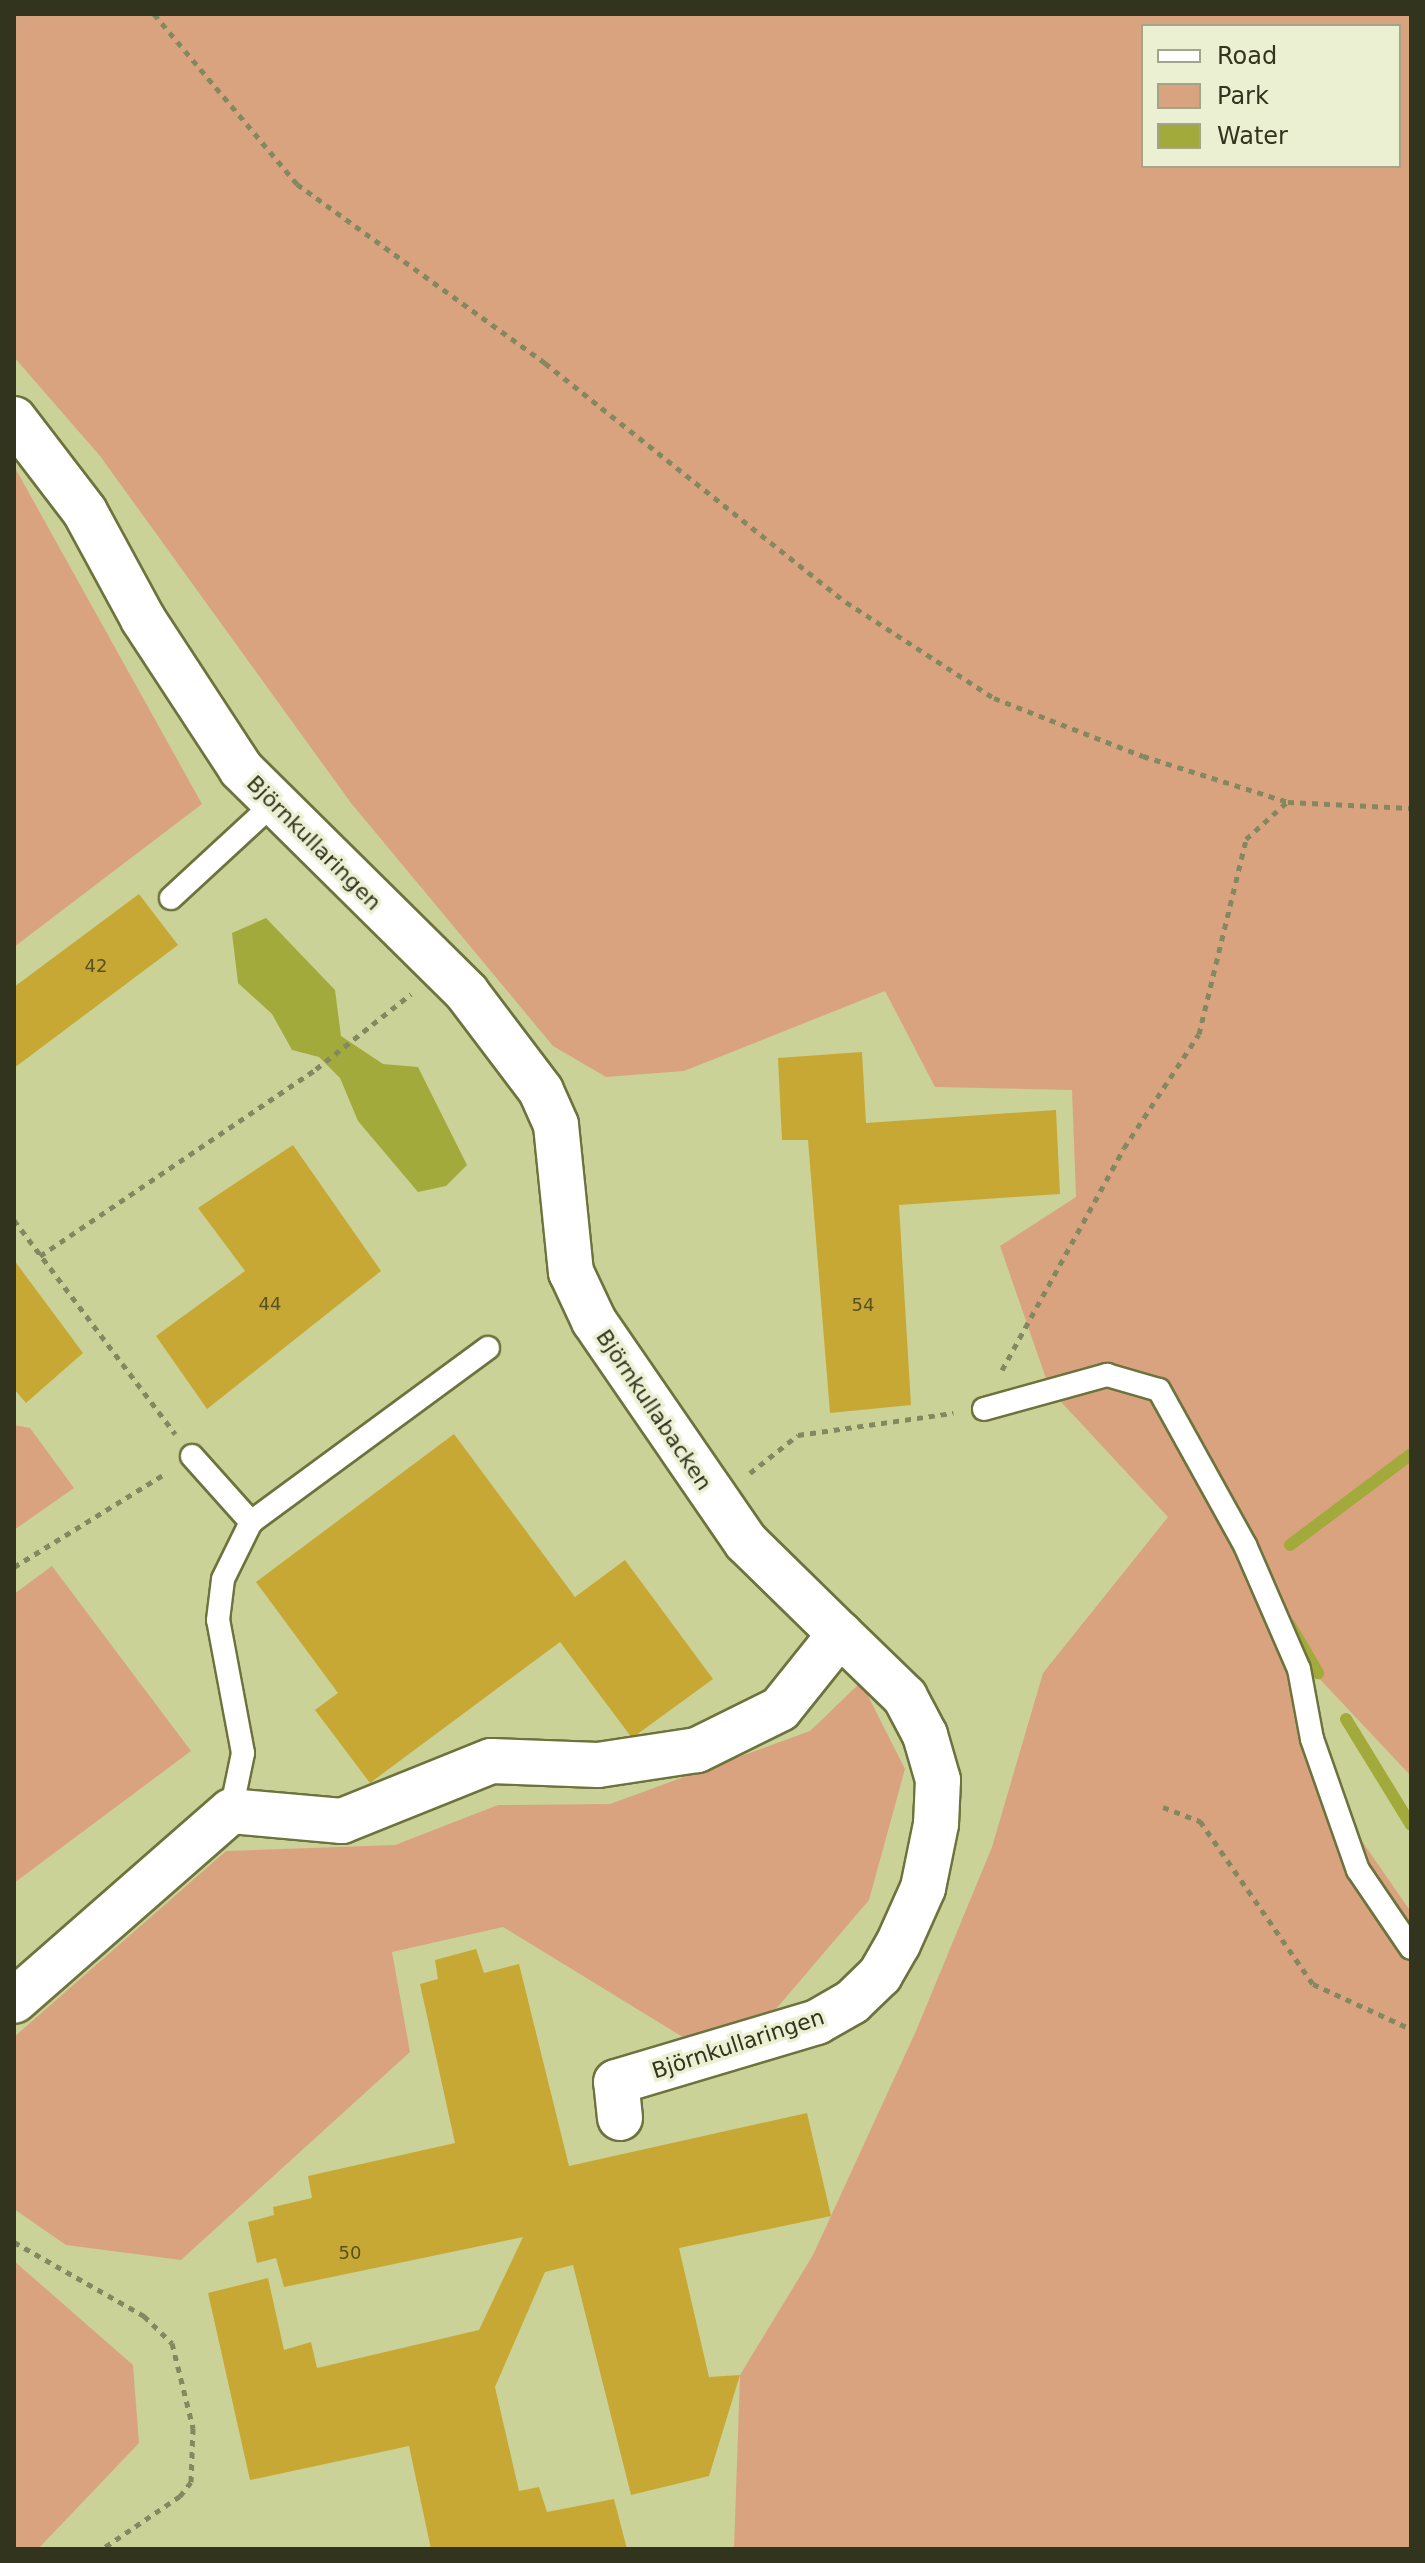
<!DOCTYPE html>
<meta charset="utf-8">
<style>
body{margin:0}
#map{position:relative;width:1425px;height:2563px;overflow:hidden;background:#cbd298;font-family:"DejaVu Sans",sans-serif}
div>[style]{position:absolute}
.green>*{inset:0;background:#daa380}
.water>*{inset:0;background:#a2aa3b}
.stream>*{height:12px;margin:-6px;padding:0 6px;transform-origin:6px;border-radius:6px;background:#a2aa3b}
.building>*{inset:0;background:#c7a835}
.path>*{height:5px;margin-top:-2.5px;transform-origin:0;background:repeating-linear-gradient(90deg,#83885e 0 6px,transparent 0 12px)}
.roads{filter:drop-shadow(2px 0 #6d733c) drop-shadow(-2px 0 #6d733c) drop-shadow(0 2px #6d733c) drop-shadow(0 -2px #6d733c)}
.service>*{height:22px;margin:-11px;padding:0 11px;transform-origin:11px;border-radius:11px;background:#fff}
.minor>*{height:44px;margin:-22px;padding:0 22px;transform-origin:22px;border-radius:22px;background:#fff}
span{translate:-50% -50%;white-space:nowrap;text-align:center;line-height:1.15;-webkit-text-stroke:7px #ecf0d3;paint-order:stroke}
.number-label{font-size:18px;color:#575123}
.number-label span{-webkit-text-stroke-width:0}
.street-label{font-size:22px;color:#32341d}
.frame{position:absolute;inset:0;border:16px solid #32341d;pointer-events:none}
.legend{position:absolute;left:1141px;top:24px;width:260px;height:144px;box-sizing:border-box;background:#ecf0d3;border:2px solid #a2a58a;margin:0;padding:10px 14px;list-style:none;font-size:24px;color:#32341d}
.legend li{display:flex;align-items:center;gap:16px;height:40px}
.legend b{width:40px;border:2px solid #a2a58a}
</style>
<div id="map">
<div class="green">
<div style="clip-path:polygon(evenodd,14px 14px,1411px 14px,1411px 1776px,1282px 1639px,1357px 1834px,1411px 1912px,1411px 2549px,734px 2549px,740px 2375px,813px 2255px,916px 2031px,992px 1847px,1043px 1673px,1168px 1517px,1050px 1390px,1000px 1246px,1076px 1197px,1072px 1090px,935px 1087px,885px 991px,684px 1071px,606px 1077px,553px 1046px,351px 803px,100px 456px,14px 357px,14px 14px,1143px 26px,1399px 26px,1399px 166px,1143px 166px,1143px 26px)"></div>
<div style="clip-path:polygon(14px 466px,202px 804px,14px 947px)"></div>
<div style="clip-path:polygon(14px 1425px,30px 1428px,74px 1488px,14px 1530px)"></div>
<div style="clip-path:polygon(52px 1566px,191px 1751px,14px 1883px,14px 1594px)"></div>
<div style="clip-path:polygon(861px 1682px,905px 1769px,869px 1900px,776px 2009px,686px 2039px,503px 1927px,392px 1952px,410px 2052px,181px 2260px,66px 2245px,14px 2209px,14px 2037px,226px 1851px,395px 1845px,498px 1805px,610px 1804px,810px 1731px)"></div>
<div style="clip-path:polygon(14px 2261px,133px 2365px,139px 2443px,38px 2549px,14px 2549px)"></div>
</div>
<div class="water">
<div style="clip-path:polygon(266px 918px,335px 990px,341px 1036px,383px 1064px,418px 1067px,467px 1165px,446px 1186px,418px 1192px,358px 1121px,340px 1078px,319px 1057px,292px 1050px,272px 1014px,238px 983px,232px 933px)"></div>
</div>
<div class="stream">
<div style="left:1290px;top:1545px;width:151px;rotate:-36.9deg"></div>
<div style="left:1290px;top:1625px;width:56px;rotate:59.7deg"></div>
<div style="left:1346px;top:1719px;width:124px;rotate:58.5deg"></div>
</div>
<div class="building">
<div style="clip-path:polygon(139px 894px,178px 945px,14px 1068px,14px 987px)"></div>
<div style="clip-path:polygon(862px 1052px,866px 1123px,1056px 1110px,1060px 1194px,899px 1205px,911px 1405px,830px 1413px,808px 1140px,782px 1140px,778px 1058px)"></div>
<div style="clip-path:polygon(293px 1145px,381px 1271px,207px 1409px,156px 1336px,245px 1271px,198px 1208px)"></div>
<div style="clip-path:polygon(14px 1260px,83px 1353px,26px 1403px,14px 1389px)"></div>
<div style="clip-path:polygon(454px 1434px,575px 1597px,625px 1560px,713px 1679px,632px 1738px,560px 1642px,370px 1783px,315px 1710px,338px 1693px,256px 1582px)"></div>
<div style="clip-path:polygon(476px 1949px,484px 1973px,519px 1964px,569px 2166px,807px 2113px,831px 2216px,679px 2248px,709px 2377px,740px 2375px,709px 2476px,631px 2495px,573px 2265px,545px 2272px,495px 2387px,519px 2491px,539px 2487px,547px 2512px,614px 2499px,627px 2549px,431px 2549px,409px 2446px,250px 2480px,208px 2293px,268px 2278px,284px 2350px,311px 2342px,317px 2368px,479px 2330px,523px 2237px,284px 2287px,276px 2258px,257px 2263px,248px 2222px,274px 2215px,273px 2207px,312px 2198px,308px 2176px,455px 2143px,420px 1984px,438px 1979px,435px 1960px)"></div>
</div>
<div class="path">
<div style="left:154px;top:14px;width:222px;rotate:49.9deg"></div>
<div style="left:297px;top:184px;width:306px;rotate:35.8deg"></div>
<div style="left:545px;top:363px;width:384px;rotate:38.5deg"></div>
<div style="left:846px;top:602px;width:176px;rotate:33deg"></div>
<div style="left:994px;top:698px;width:160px;rotate:21.3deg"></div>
<div style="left:1143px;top:756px;width:152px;rotate:17.6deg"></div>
<div style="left:1288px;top:802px;width:123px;rotate:2.8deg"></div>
<div style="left:14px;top:1220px;width:268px;rotate:53deg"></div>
<div style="left:40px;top:1256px;width:333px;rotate:-34.1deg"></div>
<div style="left:316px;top:1069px;width:121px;rotate:-38.3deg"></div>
<div style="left:1002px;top:1370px;width:253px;rotate:-61.2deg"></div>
<div style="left:1124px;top:1148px;width:136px;rotate:-56.7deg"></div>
<div style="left:1199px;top:1034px;width:201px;rotate:-76.4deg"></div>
<div style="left:1246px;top:839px;width:55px;rotate:-42.1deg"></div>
<div style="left:750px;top:1473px;width:61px;rotate:-38.4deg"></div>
<div style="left:798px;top:1435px;width:157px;rotate:-8.1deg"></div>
<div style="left:14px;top:1567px;width:179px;rotate:-31.7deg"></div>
<div style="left:1163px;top:1807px;width:40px;rotate:21deg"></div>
<div style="left:1200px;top:1821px;width:198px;rotate:55.3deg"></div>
<div style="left:1313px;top:1984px;width:108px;rotate:24.7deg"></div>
<div style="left:14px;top:2242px;width:150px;rotate:29.6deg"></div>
<div style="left:144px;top:2316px;width:39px;rotate:44deg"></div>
<div style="left:172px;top:2343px;width:88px;rotate:76.1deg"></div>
<div style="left:193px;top:2428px;width:54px;rotate:92.1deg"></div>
<div style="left:191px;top:2482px;width:18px;rotate:128deg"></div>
<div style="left:180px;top:2496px;width:94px;rotate:145.8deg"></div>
</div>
<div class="roads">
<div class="service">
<div style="left:171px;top:898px;width:139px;rotate:-42.7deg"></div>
<div style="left:984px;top:1409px;width:128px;rotate:-15.5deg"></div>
<div style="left:1107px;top:1375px;width:54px;rotate:16.1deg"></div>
<div style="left:1159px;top:1390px;width:177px;rotate:61deg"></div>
<div style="left:1245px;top:1545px;width:135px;rotate:66.5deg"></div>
<div style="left:1299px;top:1669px;width:71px;rotate:79.5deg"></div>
<div style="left:1312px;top:1739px;width:139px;rotate:70.7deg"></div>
<div style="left:1358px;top:1870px;width:94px;rotate:55.8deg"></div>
<div style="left:192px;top:1456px;width:89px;rotate:48.2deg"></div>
<div style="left:231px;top:1811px;width:59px;rotate:-78.3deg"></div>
<div style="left:243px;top:1753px;width:135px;rotate:-100.6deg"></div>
<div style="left:218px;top:1620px;width:41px;rotate:-83deg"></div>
<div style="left:223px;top:1579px;width:64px;rotate:-63.8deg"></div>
<div style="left:251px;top:1522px;width:294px;rotate:-36.3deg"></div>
</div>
<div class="minor">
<div style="left:14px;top:419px;width:117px;rotate:52.6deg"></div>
<div style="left:85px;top:512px;width:122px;rotate:61.5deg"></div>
<div style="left:143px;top:619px;width:179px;rotate:56.8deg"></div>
<div style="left:241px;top:769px;width:318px;rotate:44.7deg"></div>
<div style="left:467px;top:993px;width:123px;rotate:52.9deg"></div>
<div style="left:541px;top:1091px;width:37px;rotate:66deg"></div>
<div style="left:556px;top:1125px;width:148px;rotate:84.2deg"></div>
<div style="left:571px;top:1272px;width:54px;rotate:64.9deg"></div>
<div style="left:594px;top:1321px;width:268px;rotate:55.5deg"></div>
<div style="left:746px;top:1542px;width:132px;rotate:44.4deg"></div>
<div style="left:840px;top:1634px;width:96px;rotate:128.7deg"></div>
<div style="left:780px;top:1709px;width:93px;rotate:153.7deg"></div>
<div style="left:697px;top:1750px;width:100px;rotate:171.4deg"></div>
<div style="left:598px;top:1765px;width:107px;rotate:-177.9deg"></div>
<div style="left:491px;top:1761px;width:161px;rotate:158.1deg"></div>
<div style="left:342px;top:1821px;width:111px;rotate:-174.9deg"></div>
<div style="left:231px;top:1811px;width:288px;rotate:138.8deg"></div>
<div style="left:620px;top:2118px;width:36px;rotate:-96deg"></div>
<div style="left:616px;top:2082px;width:210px;rotate:-16.6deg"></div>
<div style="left:817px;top:2022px;width:40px;rotate:-29.7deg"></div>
<div style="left:852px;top:2002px;width:39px;rotate:-44deg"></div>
<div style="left:880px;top:1975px;width:36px;rotate:-60deg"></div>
<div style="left:898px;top:1944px;width:61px;rotate:-65.9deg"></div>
<div style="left:923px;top:1888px;width:65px;rotate:-78.5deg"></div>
<div style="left:936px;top:1824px;width:44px;rotate:-87.4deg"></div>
<div style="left:938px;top:1780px;width:47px;rotate:-106.1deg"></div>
<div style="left:925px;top:1735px;width:43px;rotate:-117.8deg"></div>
<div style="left:905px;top:1697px;width:91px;rotate:-135.9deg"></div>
</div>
</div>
<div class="number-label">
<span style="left:96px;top:966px">42</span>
<span style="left:270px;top:1304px">44</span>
<span style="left:863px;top:1305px">54</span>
<span style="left:350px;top:2253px">50</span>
</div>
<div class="street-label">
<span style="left:314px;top:843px;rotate:45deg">Björnkullaringen</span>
<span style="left:654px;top:1410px;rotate:56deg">Björnkullabacken</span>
<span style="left:738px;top:2044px;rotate:-18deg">Björnkullaringen</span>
</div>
<div class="frame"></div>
<ul class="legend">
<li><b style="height:10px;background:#fff"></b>Road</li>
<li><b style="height:22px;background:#daa380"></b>Park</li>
<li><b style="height:22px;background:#a2aa3b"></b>Water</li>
</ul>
</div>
